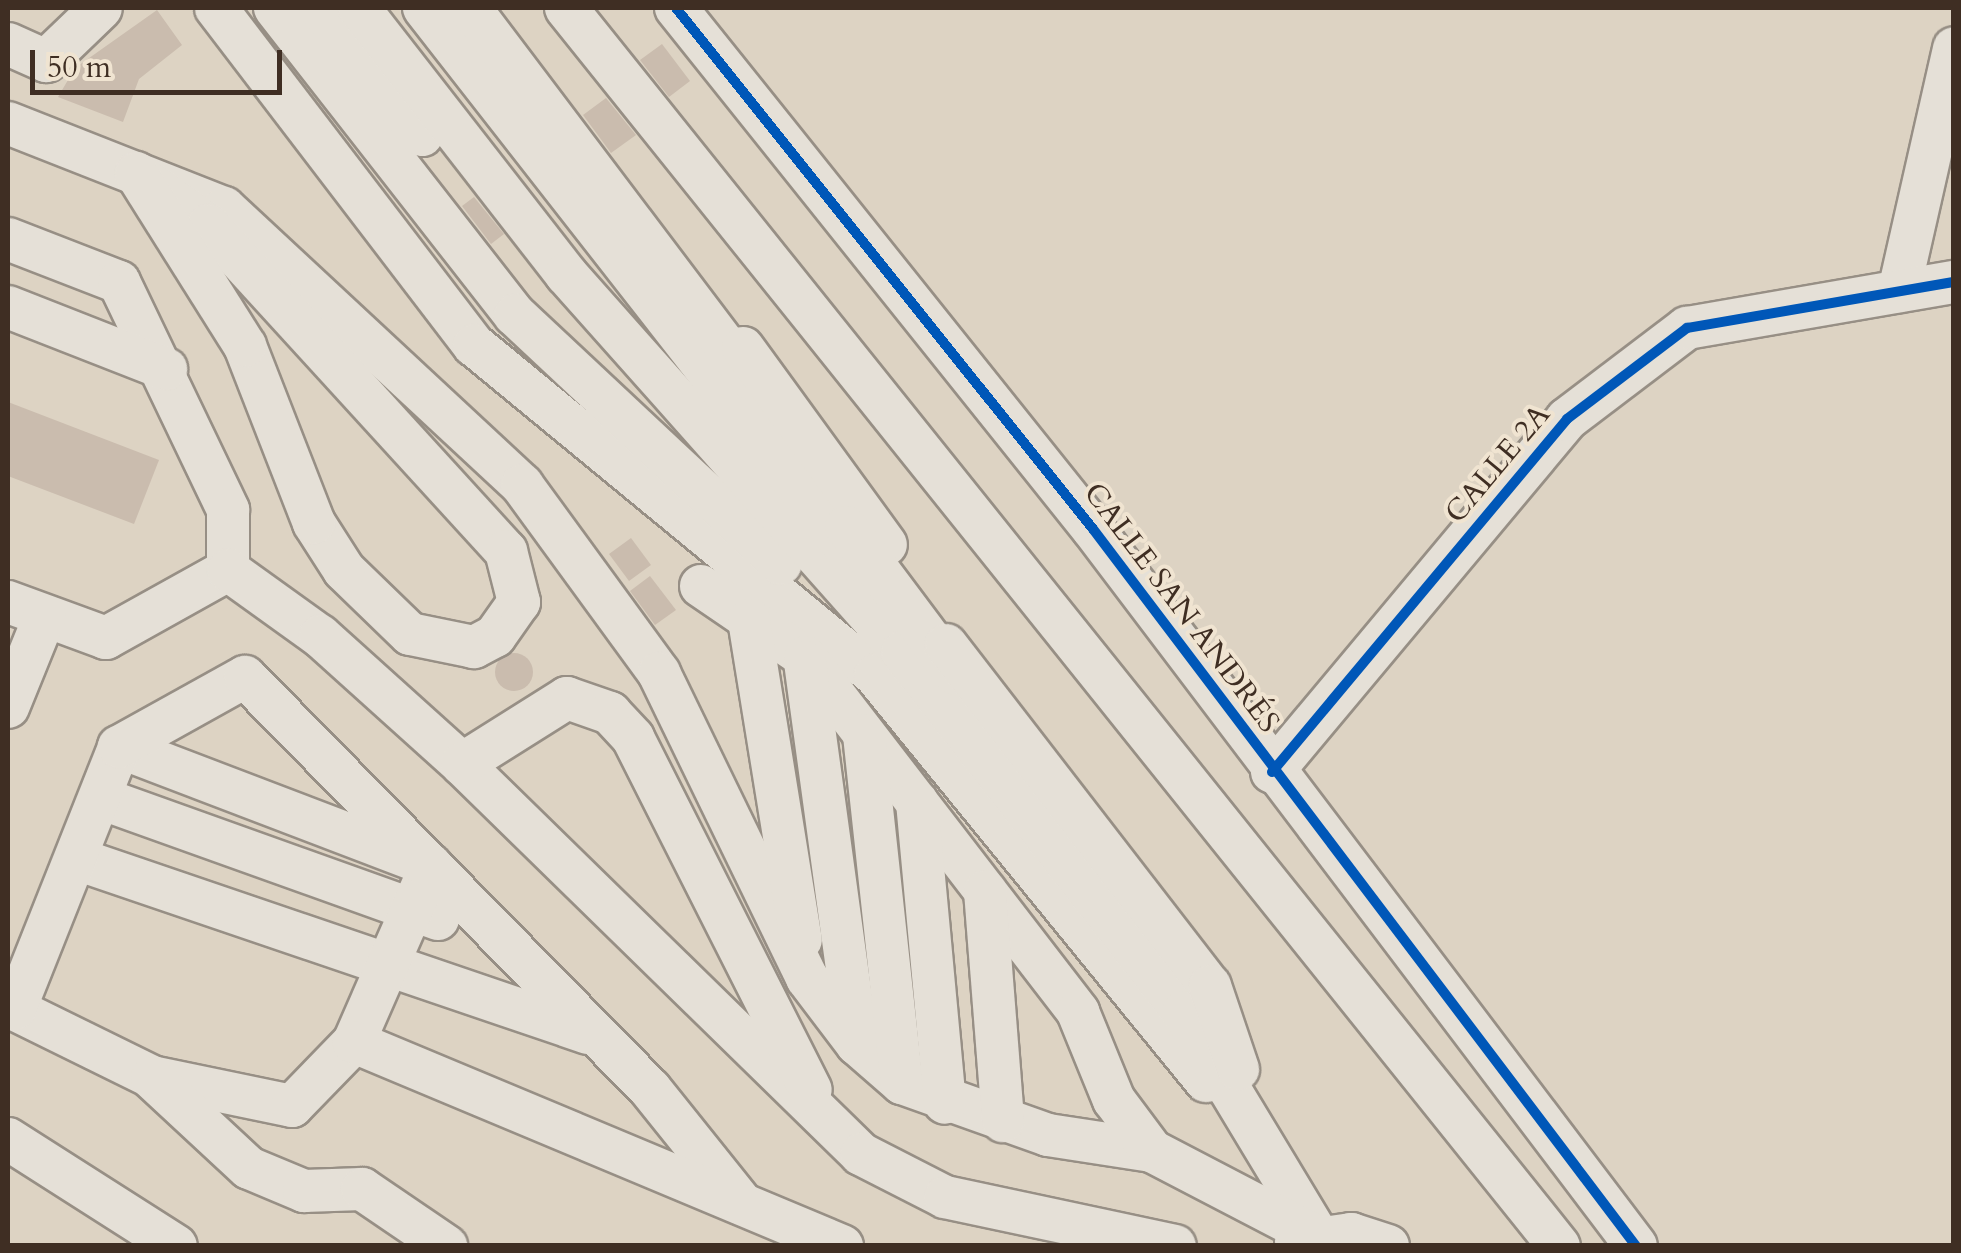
<!DOCTYPE html>
<meta charset="utf-8">
<style>
body{margin:0}
#map{position:relative;width:1961px;height:1253px;overflow:hidden;background:#ddd3c3;font-family:Cardo,serif}
div>[style]{position:absolute}
.building>*{inset:0;background:#cabcae}
.round{border-radius:50%}
.roads{filter:drop-shadow(2px 0 #978f85) drop-shadow(-2px 0 #978f85) drop-shadow(0 2px #978f85) drop-shadow(0 -2px #978f85)}
.minor>*{height:42px;margin:-21px;padding:0 21px;transform-origin:21px;border-radius:21px;background:#e5e0d7}
.cycleway>*{height:10px;margin:-5px;padding:0 5px;transform-origin:5px;border-radius:5px;background:#0057b8}
span{translate:-50% -50%;white-space:nowrap;text-align:center;line-height:1.15;-webkit-text-stroke:8px #f0e4d1;paint-order:stroke}
.street-label{font-size:30px;color:#3f2e23}
.frame{position:absolute;inset:0;border:10px solid #3f2e23;pointer-events:none}
.scale{position:absolute;left:30px;top:50px;width:252px;height:45px;box-sizing:border-box;border:5px solid #3f2e23;border-top:0;padding-left:12px;font-size:30px;line-height:35px;white-space:nowrap;color:#3f2e23;-webkit-text-stroke:8px #f0e4d1;paint-order:stroke}
</style>
<div id="map">
<div class="building">
<div style="clip-path:polygon(157px 10px,182px 45px,139px 79px,123px 122px,58px 97px,75px 68px)"></div>
<div style="clip-path:polygon(662px 44px,690px 81px,669px 97px,640px 60px)"></div>
<div style="clip-path:polygon(606px 98px,636px 135px,611px 153px,583px 115px)"></div>
<div style="clip-path:polygon(474px 197px,504px 234px,491px 244px,462px 206px)"></div>
<div style="clip-path:polygon(8px 402px,159px 460px,134px 524px,8px 476px)"></div>
<div style="clip-path:polygon(631px 538px,651px 565px,629px 581px,609px 554px)"></div>
<div style="clip-path:polygon(650px 576px,676px 610px,655px 625px,630px 591px)"></div>
<div class="round" style="left:495px;top:653px;width:38px;height:38px"></div>
</div>
<div class="roads">
<div class="minor">
<div style="left:216px;top:8px;width:424px;rotate:52.6deg"></div>
<div style="left:474px;top:345px;width:519px;rotate:39.45deg"></div>
<div style="left:875px;top:675px;width:524px;rotate:50.81deg"></div>
<div style="left:275px;top:8px;width:390px;rotate:52deg"></div>
<div style="left:515px;top:315px;width:364px;rotate:43.1deg"></div>
<div style="left:320px;top:8px;width:163px;rotate:51.2deg"></div>
<div style="left:359px;top:8px;width:337px;rotate:52.1deg"></div>
<div style="left:566px;top:274px;width:506px;rotate:48.37deg"></div>
<div style="left:902px;top:652px;width:457px;rotate:52deg"></div>
<div style="left:1183px;top:1012px;width:267px;rotate:58.9deg"></div>
<div style="left:424px;top:8px;width:700px;rotate:52.02deg"></div>
<div style="left:470px;top:8px;width:464px;rotate:52.9deg"></div>
<div style="left:566px;top:8px;width:1587px;rotate:51.27deg"></div>
<div style="left:676px;top:8px;width:667px;rotate:51.33deg"></div>
<div style="left:1093px;top:529px;width:899px;rotate:52.86deg"></div>
<div style="left:8px;top:44px;width:42px;rotate:24.1deg"></div>
<div style="left:46px;top:61px;width:76px;rotate:-43.9deg"></div>
<div style="left:8px;top:123px;width:232px;rotate:21.5deg"></div>
<div style="left:224px;top:208px;width:407px;rotate:42.9deg"></div>
<div style="left:522px;top:485px;width:233px;rotate:53.9deg"></div>
<div style="left:659px;top:673px;width:339px;rotate:64.1deg"></div>
<div style="left:807px;top:978px;width:83px;rotate:52.9deg"></div>
<div style="left:857px;top:1044px;width:60px;rotate:40.9deg"></div>
<div style="left:902px;top:1083px;width:155px;rotate:19.6deg"></div>
<div style="left:1048px;top:1135px;width:105px;rotate:8.7deg"></div>
<div style="left:1152px;top:1151px;width:188px;rotate:27.5deg"></div>
<div style="left:136px;top:173px;width:89px;rotate:35.8deg"></div>
<div style="left:208px;top:225px;width:442px;rotate:47.6deg"></div>
<div style="left:506px;top:551px;width:53px;rotate:75.7deg"></div>
<div style="left:519px;top:602px;width:42px;rotate:125.2deg"></div>
<div style="left:495px;top:636px;width:24px;rotate:152deg"></div>
<div style="left:474px;top:647px;width:65px;rotate:-168.5deg"></div>
<div style="left:410px;top:634px;width:92px;rotate:-135.9deg"></div>
<div style="left:344px;top:570px;width:56px;rotate:-122.6deg"></div>
<div style="left:314px;top:523px;width:190px;rotate:-111.3deg"></div>
<div style="left:245px;top:346px;width:204px;rotate:-122.2deg"></div>
<div style="left:8px;top:239px;width:119px;rotate:21.2deg"></div>
<div style="left:119px;top:282px;width:253px;rotate:64.4deg"></div>
<div style="left:228px;top:510px;width:60px;rotate:90deg"></div>
<div style="left:228px;top:570px;width:140px;rotate:150.9deg"></div>
<div style="left:106px;top:638px;width:104px;rotate:-159.8deg"></div>
<div style="left:1899px;top:291px;width:249px;rotate:-77.2deg"></div>
<div style="left:8px;top:307px;width:170px;rotate:21.4deg"></div>
<div style="left:743px;top:348px;width:243px;rotate:54deg"></div>
<div style="left:846px;top:527px;width:184px;rotate:53.2deg"></div>
<div style="left:228px;top:570px;width:113px;rotate:35.7deg"></div>
<div style="left:320px;top:636px;width:191px;rotate:42deg"></div>
<div style="left:462px;top:764px;width:558px;rotate:44.35deg"></div>
<div style="left:861px;top:1154px;width:94px;rotate:27.1deg"></div>
<div style="left:945px;top:1197px;width:235px;rotate:12deg"></div>
<div style="left:701px;top:586px;width:126px;rotate:34.3deg"></div>
<div style="left:805px;top:657px;width:448px;rotate:52.4deg"></div>
<div style="left:1078px;top:1012px;width:95px;rotate:67.8deg"></div>
<div style="left:1114px;top:1100px;width:64px;rotate:53.3deg"></div>
<div style="left:749px;top:620px;width:324px;rotate:80.8deg"></div>
<div style="left:946px;top:645px;width:431px;rotate:52.3deg"></div>
<div style="left:1210px;top:986px;width:88px;rotate:71.4deg"></div>
<div style="left:805px;top:662px;width:385px;rotate:82.2deg"></div>
<div style="left:8px;top:707px;width:98px;rotate:-67.9deg"></div>
<div style="left:864px;top:735px;width:350px;rotate:83.8deg"></div>
<div style="left:462px;top:764px;width:124px;rotate:-32.2deg"></div>
<div style="left:567px;top:698px;width:46px;rotate:19.2deg"></div>
<div style="left:610px;top:713px;width:34px;rotate:47deg"></div>
<div style="left:633px;top:738px;width:394px;rotate:63.2deg"></div>
<div style="left:1272px;top:772px;width:460px;rotate:-50.1deg"></div>
<div style="left:1567px;top:419px;width:151px;rotate:-37.2deg"></div>
<div style="left:1687px;top:328px;width:271px;rotate:-9.8deg"></div>
<div style="left:100px;top:798px;width:359px;rotate:19.7deg"></div>
<div style="left:917px;top:802px;width:302px;rotate:84.7deg"></div>
<div style="left:77px;top:859px;width:540px;rotate:18.8deg"></div>
<div style="left:985px;top:891px;width:231px;rotate:85.5deg"></div>
<div style="left:8px;top:1006px;width:161px;rotate:26.2deg"></div>
<div style="left:152px;top:1077px;width:143px;rotate:11.7deg"></div>
<div style="left:292px;top:1106px;width:89px;rotate:-45.9deg"></div>
<div style="left:354px;top:1042px;width:192px;rotate:-66.4deg"></div>
<div style="left:431px;top:866px;width:334px;rotate:-159.1deg"></div>
<div style="left:15px;top:1009px;width:282px;rotate:-68.3deg"></div>
<div style="left:119px;top:747px;width:144px;rotate:-29.1deg"></div>
<div style="left:245px;top:677px;width:578px;rotate:45.49deg"></div>
<div style="left:650px;top:1089px;width:147px;rotate:51.3deg"></div>
<div style="left:354px;top:1042px;width:529px;rotate:22.69deg"></div>
<div style="left:152px;top:1078px;width:132px;rotate:42.9deg"></div>
<div style="left:249px;top:1168px;width:60px;rotate:22.7deg"></div>
<div style="left:304px;top:1191px;width:58px;rotate:-2deg"></div>
<div style="left:362px;top:1189px;width:102px;rotate:34.2deg"></div>
<div style="left:8px;top:1139px;width:199px;rotate:32.5deg"></div>
<div style="left:1296px;top:1242px;width:56px;rotate:-8.3deg"></div>
<div style="left:1351px;top:1234px;width:39px;rotate:18deg"></div>
</div>
</div>
<div class="cycleway">
<div style="left:676px;top:8px;width:667px;rotate:51.33deg"></div>
<div style="left:1093px;top:529px;width:899px;rotate:52.86deg"></div>
<div style="left:1272px;top:772px;width:460px;rotate:-50.1deg"></div>
<div style="left:1567px;top:419px;width:151px;rotate:-37.2deg"></div>
<div style="left:1687px;top:328px;width:271px;rotate:-9.8deg"></div>
</div>
<div class="street-label">
<span style="left:1498px;top:464px;rotate:-50deg">CALLE 2A</span>
<span style="left:1181px;top:608px;rotate:53deg">CALLE SAN ANDRÉS</span>
</div>
<div class="frame"></div>
<div class="scale">50 m</div>
</div>
